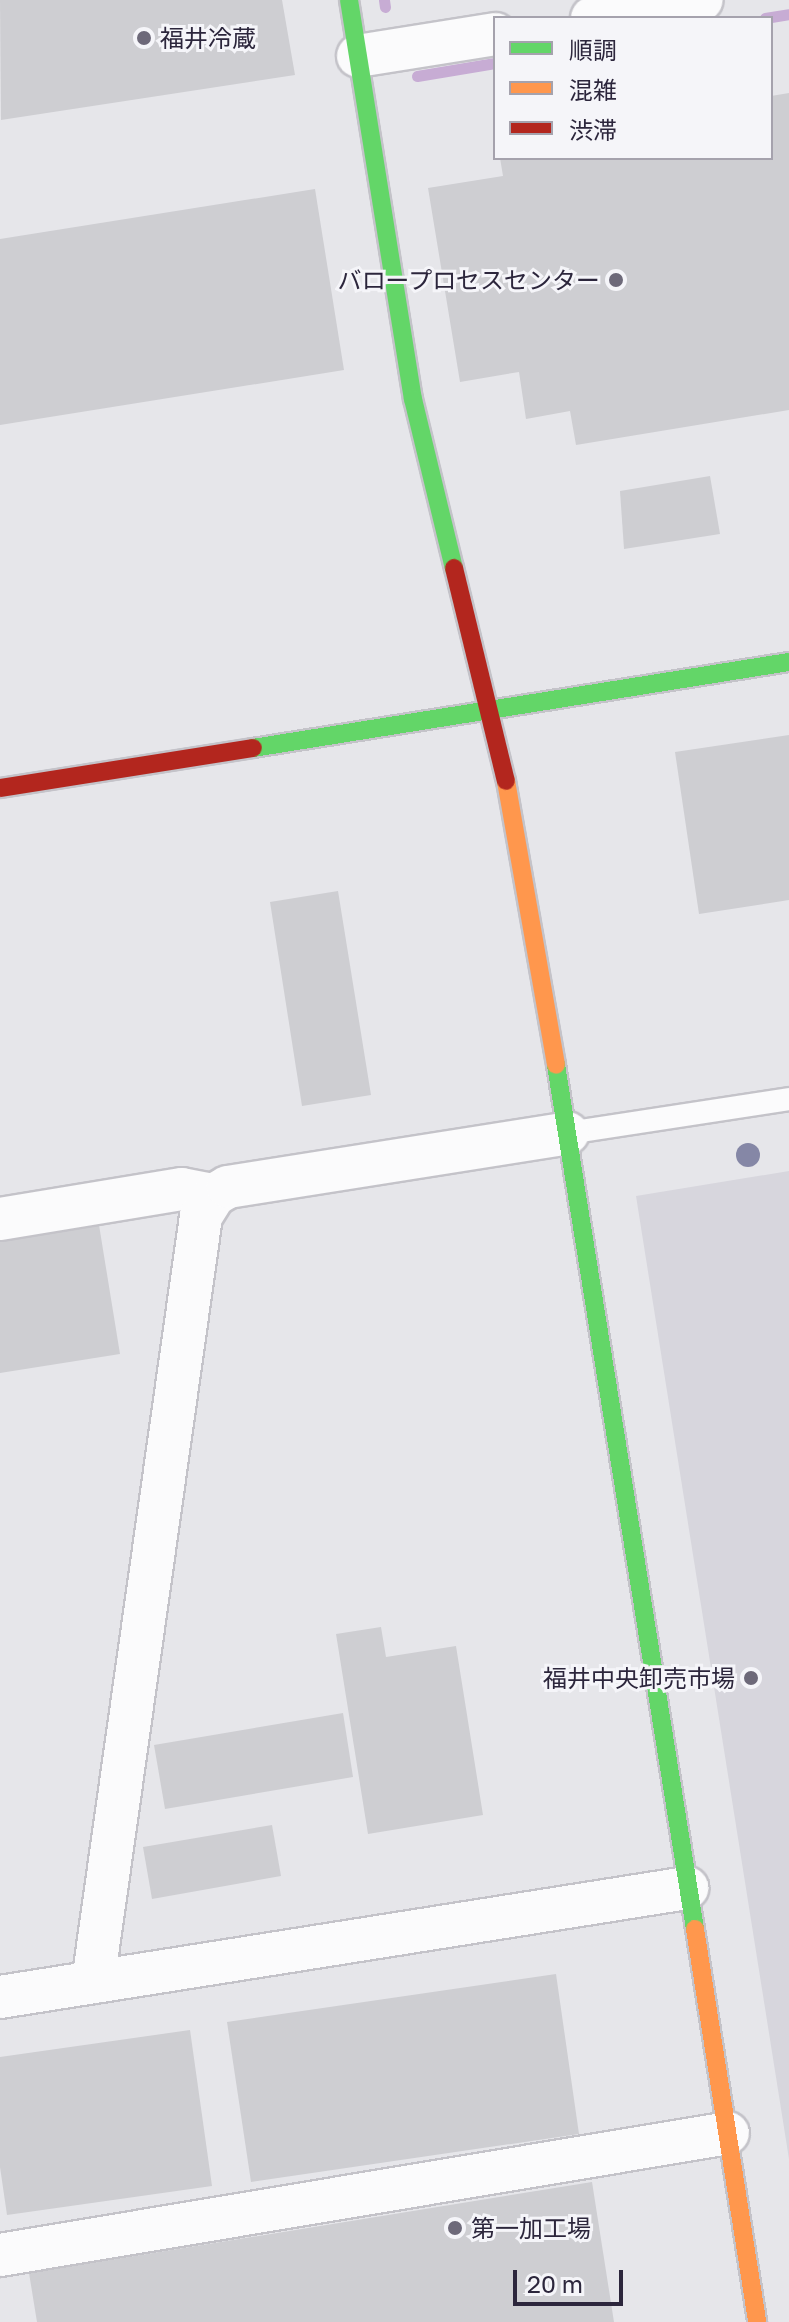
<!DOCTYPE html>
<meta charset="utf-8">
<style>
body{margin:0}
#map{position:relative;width:789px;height:2322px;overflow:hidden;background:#e6e6ea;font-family:"Golos Text","Noto Sans JP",sans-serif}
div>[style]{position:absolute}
.built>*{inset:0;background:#d7d6dd}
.stream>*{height:11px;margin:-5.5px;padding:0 5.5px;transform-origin:5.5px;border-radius:5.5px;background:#c7acd4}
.building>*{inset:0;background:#ceced2}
.roads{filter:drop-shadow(2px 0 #c4c3c9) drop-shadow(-2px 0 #c4c3c9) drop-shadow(0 2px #c4c3c9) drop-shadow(0 -2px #c4c3c9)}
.lane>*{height:22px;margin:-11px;padding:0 11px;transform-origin:11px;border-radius:11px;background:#fbfbfc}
.street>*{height:42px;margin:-21px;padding:0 21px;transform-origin:21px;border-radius:21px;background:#fbfbfc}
.fast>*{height:18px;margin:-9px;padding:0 9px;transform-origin:9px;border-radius:9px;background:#63d668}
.slow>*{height:18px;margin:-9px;padding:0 9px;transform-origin:9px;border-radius:9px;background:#ff974d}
.jam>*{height:18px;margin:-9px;padding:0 9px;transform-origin:9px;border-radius:9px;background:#b3261e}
.trees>*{width:24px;height:24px;margin:-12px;border-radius:50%;background:#8587a6}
.dots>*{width:22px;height:22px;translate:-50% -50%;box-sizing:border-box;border:4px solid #f5f5f9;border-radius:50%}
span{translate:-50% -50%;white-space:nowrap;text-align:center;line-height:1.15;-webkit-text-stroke:6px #f5f5f9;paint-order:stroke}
.poi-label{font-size:24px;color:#2c263c}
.left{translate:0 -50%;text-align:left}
.right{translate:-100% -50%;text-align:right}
.legend{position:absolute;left:493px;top:16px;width:280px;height:144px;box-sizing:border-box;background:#f5f5f9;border:2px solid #a5a2ad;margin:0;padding:10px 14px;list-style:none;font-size:24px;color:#2c263c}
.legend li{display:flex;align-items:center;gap:16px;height:40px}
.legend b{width:40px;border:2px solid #a5a2ad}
.scale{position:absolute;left:513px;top:2270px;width:110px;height:36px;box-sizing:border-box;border:4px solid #2c263c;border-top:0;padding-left:10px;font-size:24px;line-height:28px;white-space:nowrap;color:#2c263c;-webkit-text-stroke:6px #f5f5f9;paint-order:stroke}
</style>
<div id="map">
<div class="built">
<div style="clip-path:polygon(789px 1171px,789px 2159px,636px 1196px)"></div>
</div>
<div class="stream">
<div style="left:384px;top:0;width:7px;rotate:82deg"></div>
<div style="left:765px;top:18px;width:24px;rotate:-9deg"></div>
<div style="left:417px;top:76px;width:79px;rotate:-9.5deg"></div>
</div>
<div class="building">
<div style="clip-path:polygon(0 0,282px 0,295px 75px,1px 120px)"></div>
<div style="clip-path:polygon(789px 93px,789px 410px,576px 445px,570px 411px,526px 419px,519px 372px,460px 382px,428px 188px,503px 176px,500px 158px,771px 158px,771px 96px)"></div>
<div style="clip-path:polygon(315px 189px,344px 370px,0 425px,0 239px)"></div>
<div style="clip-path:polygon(710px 476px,720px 534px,624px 549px,620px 491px)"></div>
<div style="clip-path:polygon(789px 735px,789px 900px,699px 914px,675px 752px)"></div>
<div style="clip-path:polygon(338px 891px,371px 1095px,302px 1106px,270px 902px)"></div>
<div style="clip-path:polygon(99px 1225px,120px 1354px,0 1373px,0 1241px)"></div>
<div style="clip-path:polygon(381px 1627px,386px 1657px,456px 1646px,483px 1815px,368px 1834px,336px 1634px)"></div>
<div style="clip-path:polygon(343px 1713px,353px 1777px,165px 1809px,154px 1745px)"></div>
<div style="clip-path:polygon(272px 1825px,281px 1876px,152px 1899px,143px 1847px)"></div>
<div style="clip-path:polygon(556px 1974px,579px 2134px,251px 2182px,227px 2022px)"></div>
<div style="clip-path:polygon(190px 2030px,212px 2186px,7px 2215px,0 2167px,0 2057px)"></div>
<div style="clip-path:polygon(592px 2182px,614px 2322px,37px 2322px,29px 2273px)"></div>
</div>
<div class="roads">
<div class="lane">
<div style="left:568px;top:1133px;width:224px;rotate:-8.7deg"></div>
</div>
<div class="street">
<div style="left:592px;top:18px;width:111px;rotate:-9.3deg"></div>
<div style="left:358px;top:56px;width:139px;rotate:-9.1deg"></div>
<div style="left:0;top:1219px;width:184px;rotate:-9.4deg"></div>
<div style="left:182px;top:1189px;width:33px;rotate:11deg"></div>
<div style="left:93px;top:1982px;width:774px;rotate:-81.97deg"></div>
<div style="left:201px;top:1216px;width:25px;rotate:-58deg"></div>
<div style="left:214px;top:1195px;width:16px;rotate:-30deg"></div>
<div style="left:228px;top:1187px;width:344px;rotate:-9deg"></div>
<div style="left:0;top:1997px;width:696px;rotate:-9.02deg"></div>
<div style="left:0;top:2255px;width:738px;rotate:-9.51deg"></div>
</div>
<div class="fast">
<div style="left:349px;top:0;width:404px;rotate:80.9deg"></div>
<div style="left:413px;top:399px;width:174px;rotate:76.4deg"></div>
<div style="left:253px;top:748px;width:543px;rotate:-9.12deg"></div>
<div style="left:556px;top:1065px;width:875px;rotate:80.86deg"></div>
</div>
<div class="slow">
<div style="left:506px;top:781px;width:288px;rotate:80deg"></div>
<div style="left:695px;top:1929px;width:398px;rotate:81deg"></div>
</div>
<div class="jam">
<div style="left:454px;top:568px;width:219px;rotate:76.3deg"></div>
<div style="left:0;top:788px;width:256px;rotate:-9deg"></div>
</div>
</div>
<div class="trees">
<div style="left:748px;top:1155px"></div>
</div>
<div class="dots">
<div style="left:144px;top:38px;background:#6d6979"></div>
<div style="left:616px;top:280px;background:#6d6979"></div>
<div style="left:751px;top:1678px;background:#6d6979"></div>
<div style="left:455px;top:2228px;background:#6d6979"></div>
</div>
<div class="poi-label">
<span class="left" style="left:160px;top:38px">福井冷蔵</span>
<span class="right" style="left:600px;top:280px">バロープロセスセンター</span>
<span class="right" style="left:735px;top:1678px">福井中央卸売市場</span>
<span class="left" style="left:471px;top:2228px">第一加工場</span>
</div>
<ul class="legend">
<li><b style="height:10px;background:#63d668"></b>順調</li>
<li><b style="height:10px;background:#ff974d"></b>混雑</li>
<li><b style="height:10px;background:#b3261e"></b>渋滞</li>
</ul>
<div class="scale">20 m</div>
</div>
